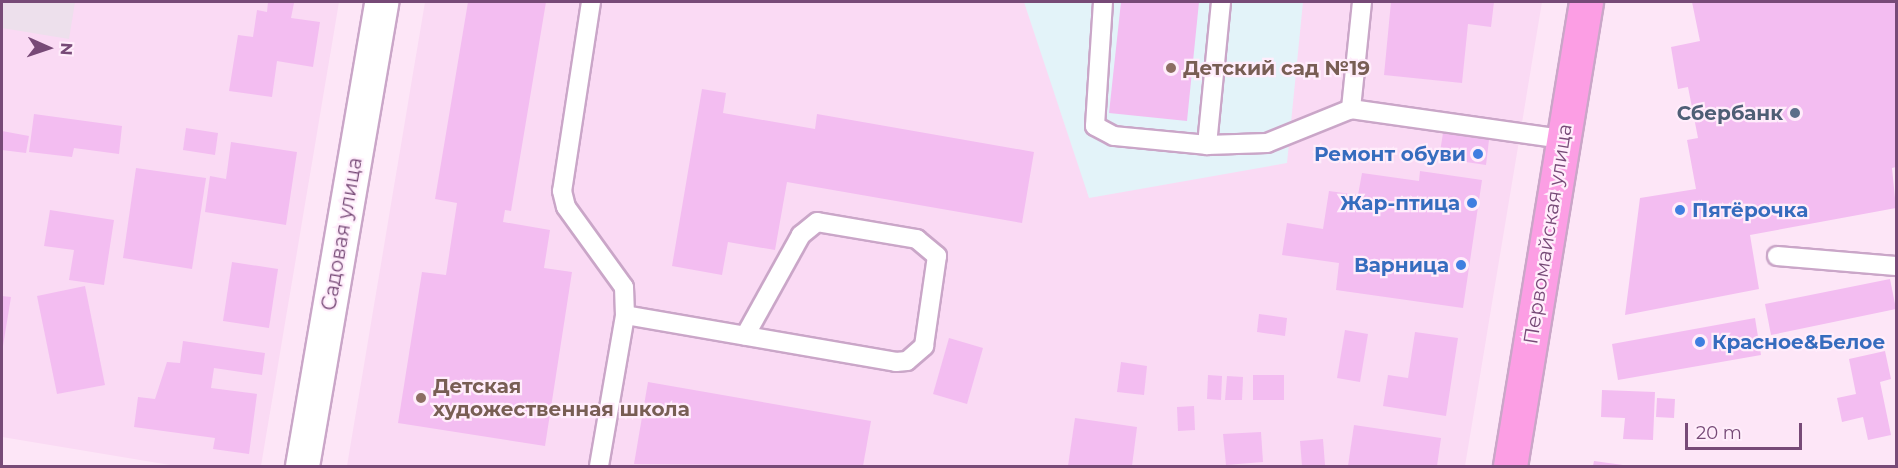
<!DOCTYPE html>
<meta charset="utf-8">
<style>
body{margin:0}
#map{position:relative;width:1898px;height:468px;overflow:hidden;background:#fde6f7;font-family:Montserrat,sans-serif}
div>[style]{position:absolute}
.residential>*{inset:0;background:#fadaf4}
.industrial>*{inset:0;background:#ede0ec}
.education>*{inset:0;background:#e3f3f9}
.building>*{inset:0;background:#f3bdf1}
.roads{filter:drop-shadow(2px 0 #caa6c8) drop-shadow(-2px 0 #caa6c8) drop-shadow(0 2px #caa6c8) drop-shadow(0 -2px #caa6c8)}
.lane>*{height:18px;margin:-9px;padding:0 9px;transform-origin:9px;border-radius:9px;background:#fff}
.secondary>*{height:33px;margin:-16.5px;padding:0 16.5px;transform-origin:16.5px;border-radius:16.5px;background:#fff}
.primary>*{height:33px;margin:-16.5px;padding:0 16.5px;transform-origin:16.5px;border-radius:16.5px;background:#fc9ee4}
.dots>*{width:16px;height:16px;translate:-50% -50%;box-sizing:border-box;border:3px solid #ffedfb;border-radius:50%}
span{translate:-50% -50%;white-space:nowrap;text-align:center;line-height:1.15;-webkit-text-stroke:4.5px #ffedfb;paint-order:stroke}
.education-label{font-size:20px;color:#785e54;font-weight:700}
.left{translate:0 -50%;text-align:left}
.service-label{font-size:20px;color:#4e5e75;font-weight:700}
.right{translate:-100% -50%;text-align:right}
.shop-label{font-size:20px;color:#366cbe;font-weight:700}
.street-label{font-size:20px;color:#774a77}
.frame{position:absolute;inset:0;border:3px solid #774a77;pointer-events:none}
.north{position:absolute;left:18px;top:18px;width:60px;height:60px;-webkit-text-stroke:4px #ffedfb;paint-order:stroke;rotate:93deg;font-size:16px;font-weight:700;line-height:24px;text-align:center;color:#774a77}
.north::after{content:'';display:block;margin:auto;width:21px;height:27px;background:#774a77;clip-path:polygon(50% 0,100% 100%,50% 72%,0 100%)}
.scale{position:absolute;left:1685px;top:423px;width:117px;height:27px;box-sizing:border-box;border:3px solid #774a77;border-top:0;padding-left:8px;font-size:18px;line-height:21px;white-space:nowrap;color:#774a77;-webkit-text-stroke:4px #ffedfb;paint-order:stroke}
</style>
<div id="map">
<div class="residential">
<div style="clip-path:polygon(2px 2px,339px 2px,261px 466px,176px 466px,2px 437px)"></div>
<div style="clip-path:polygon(425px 2px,1542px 2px,1465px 466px,347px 466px)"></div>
</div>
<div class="industrial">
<div style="clip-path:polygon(2px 2px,75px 2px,69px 39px,2px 28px)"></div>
</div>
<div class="education">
<div style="clip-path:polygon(1024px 2px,1303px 2px,1287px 163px,1089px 198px)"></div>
</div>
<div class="building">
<div style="clip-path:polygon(268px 2px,294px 3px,291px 18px,320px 22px,313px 67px,277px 61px,272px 97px,229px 91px,238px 35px,253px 37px,257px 10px,267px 12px)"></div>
<div style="clip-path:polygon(468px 2px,546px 2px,511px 211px,505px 210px,503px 222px,550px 230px,544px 268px,572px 272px,545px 446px,398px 423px,422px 272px,446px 275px,457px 203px,435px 199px)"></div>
<div style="clip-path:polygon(1121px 2px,1199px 2px,1187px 121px,1109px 113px)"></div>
<div style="clip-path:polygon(1391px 2px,1494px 2px,1491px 27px,1468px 24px,1462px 83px,1384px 75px)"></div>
<div style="clip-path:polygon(1692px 2px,1896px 2px,1896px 167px,1892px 168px,1896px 208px,1750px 235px,1759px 289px,1625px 315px,1640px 198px,1696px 189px,1687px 140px,1698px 138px,1688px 87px,1678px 89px,1671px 47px,1700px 41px)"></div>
<div style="clip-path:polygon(702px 89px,726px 93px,723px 113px,815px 129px,817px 114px,1034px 152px,1022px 223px,787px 182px,775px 250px,728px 242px,722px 275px,672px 266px)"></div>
<div style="clip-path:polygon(34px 114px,122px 126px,119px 154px,74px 148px,72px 157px,29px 152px)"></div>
<div style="clip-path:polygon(186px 128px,218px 133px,215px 155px,183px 150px)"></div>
<div style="clip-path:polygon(2px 131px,29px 136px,26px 153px,2px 150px)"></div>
<div style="clip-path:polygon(1443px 133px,1489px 140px,1486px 165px,1439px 158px)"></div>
<div style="clip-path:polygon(231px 142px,297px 152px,286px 225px,205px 212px,210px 176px,226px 179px)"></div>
<div style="clip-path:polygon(136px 168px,206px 178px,192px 269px,123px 258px)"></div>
<div style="clip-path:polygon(1420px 171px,1482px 180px,1463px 308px,1336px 290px,1339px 263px,1282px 255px,1287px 223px,1323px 229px,1329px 191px,1358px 195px,1362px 173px,1419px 181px)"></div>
<div style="clip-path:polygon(50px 210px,114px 220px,104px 285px,69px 280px,74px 250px,44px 246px)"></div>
<div style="clip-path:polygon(232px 262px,278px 269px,269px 328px,223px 321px)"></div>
<div style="clip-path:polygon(1890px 279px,1896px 309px,1771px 335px,1765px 304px)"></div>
<div style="clip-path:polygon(85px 286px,105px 385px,57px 394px,37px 296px)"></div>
<div style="clip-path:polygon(2px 296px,11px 297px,3px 346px,2px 346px)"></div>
<div style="clip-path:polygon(1259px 314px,1287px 318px,1285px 336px,1257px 332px)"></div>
<div style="clip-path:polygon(1755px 318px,1761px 355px,1618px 380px,1612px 344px)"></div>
<div style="clip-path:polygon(1345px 330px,1368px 334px,1360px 382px,1337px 378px)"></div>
<div style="clip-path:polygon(1415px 332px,1458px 338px,1446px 416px,1383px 406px,1388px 375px,1408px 378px)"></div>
<div style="clip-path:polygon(949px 338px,983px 348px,967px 404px,933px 394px)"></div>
<div style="clip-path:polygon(183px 341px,265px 353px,262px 375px,214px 368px,211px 388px,257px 394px,249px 454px,213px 449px,215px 438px,134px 427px,138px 397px,155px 399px,167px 362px,180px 363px)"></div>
<div style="clip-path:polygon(1885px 351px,1891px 379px,1880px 382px,1891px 435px,1868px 440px,1863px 417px,1842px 422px,1837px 398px,1856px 394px,1849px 359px)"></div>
<div style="clip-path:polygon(1121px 362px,1147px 366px,1144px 395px,1117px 392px)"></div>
<div style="clip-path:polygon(1208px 375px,1222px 376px,1221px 400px,1207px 399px)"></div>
<div style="clip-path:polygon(1253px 375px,1284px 375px,1284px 400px,1253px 400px)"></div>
<div style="clip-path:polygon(1227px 376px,1243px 377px,1242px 400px,1225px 400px)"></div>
<div style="clip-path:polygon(648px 382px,871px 421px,863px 466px,634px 464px)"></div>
<div style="clip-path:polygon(1602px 390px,1655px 392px,1653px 440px,1623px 439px,1625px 418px,1601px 417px)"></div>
<div style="clip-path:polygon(1657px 398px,1675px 399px,1674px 418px,1656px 417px)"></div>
<div style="clip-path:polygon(1194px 406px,1195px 430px,1178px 431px,1177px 407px)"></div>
<div style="clip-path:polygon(1075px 418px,1137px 427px,1132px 466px,1068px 466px)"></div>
<div style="clip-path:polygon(1354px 425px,1441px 438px,1437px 466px,1348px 466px)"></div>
<div style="clip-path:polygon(1261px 432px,1263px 462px,1226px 465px,1223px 434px)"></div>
<div style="clip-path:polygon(1323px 439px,1325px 465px,1302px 466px,1300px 441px)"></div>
<div style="clip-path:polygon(1594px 461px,1623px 465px,1623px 466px,1593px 466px)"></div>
</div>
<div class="roads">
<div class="lane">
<div style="left:591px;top:2px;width:191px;rotate:98.7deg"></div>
<div style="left:562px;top:191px;width:16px;rotate:76deg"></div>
<div style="left:566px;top:207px;width:99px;rotate:54.1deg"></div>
<div style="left:624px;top:287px;width:28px;rotate:88deg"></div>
<div style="left:1103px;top:2px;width:124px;rotate:93.7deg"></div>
<div style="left:1095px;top:126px;width:21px;rotate:28deg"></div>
<div style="left:1114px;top:136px;width:93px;rotate:5.5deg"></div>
<div style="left:1221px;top:2px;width:144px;rotate:95.6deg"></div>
<div style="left:1207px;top:145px;width:60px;rotate:-1.9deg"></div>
<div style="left:1267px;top:143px;width:91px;rotate:-22deg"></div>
<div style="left:1362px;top:2px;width:108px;rotate:95.9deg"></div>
<div style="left:1351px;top:109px;width:214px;rotate:8.1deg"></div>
<div style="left:1777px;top:256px;width:119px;rotate:4.8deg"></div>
<div style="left:599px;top:466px;width:153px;rotate:-80.2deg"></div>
<div style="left:625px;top:315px;width:275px;rotate:9.8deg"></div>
<div style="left:896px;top:362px;width:11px;rotate:-5deg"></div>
<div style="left:907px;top:361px;width:23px;rotate:-41deg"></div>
<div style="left:924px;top:346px;width:91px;rotate:-81.8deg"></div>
<div style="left:937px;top:256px;width:26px;rotate:-140deg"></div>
<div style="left:917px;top:239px;width:101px;rotate:-170.4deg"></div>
<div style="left:817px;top:222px;width:21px;rotate:141deg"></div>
<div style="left:801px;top:235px;width:115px;rotate:119deg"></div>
</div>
<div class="secondary">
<div style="left:302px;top:466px;width:471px;rotate:-80.3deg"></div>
</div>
<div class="primary">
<div style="left:1510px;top:466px;width:470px;rotate:-80.7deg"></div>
</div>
</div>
<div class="dots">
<div style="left:1171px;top:68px;background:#8d6e63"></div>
<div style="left:1795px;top:113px;background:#5c6f8a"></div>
<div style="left:1478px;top:154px;background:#3f7fe0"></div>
<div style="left:1472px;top:203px;background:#3f7fe0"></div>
<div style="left:1680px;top:210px;background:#3f7fe0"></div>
<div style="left:1461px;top:265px;background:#3f7fe0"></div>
<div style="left:1700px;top:342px;background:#3f7fe0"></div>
<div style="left:421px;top:398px;background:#8d6e63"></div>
</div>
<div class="education-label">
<span class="left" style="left:1183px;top:68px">Детский сад №19</span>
<span class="left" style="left:433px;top:398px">Детская<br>художественная школа</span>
</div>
<div class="service-label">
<span class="right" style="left:1783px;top:113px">Сбербанк</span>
</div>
<div class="shop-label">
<span class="right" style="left:1466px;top:154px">Ремонт обуви</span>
<span class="right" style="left:1460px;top:203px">Жар-птица</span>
<span class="left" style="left:1692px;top:210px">Пятёрочка</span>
<span class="right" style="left:1449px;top:265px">Варница</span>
<span class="left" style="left:1712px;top:342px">Красное&amp;Белое</span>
</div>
<div class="street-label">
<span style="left:342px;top:234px;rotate:-80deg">Садовая улица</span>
<span style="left:1548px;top:234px;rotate:-81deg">Первомайская улица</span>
</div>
<div class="frame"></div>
<div class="north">N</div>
<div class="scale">20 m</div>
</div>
